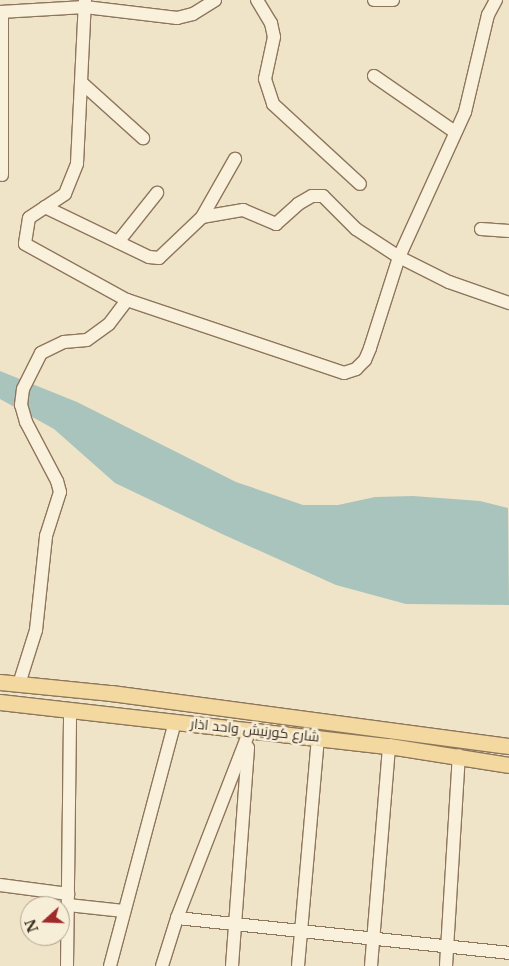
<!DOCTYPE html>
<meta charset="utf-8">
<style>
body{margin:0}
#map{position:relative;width:509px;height:966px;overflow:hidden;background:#f0e4c8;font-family:"Libre Baskerville",Cairo,serif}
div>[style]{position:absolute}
.water>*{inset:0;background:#a9c4bc}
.roads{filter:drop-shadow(1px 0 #8d765c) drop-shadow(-1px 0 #8d765c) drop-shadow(0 1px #8d765c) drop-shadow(0 -1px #8d765c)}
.minor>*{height:12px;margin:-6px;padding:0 6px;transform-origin:6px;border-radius:6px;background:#faf1dc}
.major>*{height:15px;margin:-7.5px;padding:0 7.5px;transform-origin:7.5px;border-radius:7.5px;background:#f3d9a0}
span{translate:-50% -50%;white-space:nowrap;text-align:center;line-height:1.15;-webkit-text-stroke:5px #f7eed8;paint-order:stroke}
.street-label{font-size:14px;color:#3d2e20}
.north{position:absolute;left:20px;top:896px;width:50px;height:50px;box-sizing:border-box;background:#f7eed8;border:1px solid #ada18e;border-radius:50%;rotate:250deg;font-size:14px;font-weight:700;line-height:20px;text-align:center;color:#3d2e20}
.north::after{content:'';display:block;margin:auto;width:18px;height:22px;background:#9e2a2b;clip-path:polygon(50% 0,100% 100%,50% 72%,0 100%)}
</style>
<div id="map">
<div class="water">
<div style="clip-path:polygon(0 371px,77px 402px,236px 482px,303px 505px,338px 505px,375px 497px,413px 496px,480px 501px,508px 508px,509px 605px,406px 604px,336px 585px,222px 534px,115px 483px,54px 429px,0 399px)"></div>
</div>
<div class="roads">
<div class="minor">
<div style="left:85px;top:0;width:164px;rotate:92.8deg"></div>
<div style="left:77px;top:164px;width:32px;rotate:112deg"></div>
<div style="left:65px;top:194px;width:43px;rotate:146.3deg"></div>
<div style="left:29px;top:218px;width:26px;rotate:99deg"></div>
<div style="left:25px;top:244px;width:116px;rotate:28.8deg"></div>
<div style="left:127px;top:300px;width:229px;rotate:18.6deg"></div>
<div style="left:344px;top:373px;width:13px;rotate:-18deg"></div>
<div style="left:356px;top:369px;width:13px;rotate:-45deg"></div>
<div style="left:365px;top:360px;width:13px;rotate:-67deg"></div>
<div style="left:370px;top:348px;width:96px;rotate:-72.3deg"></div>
<div style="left:399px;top:257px;width:159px;rotate:-65.5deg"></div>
<div style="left:465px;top:112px;width:100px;rotate:-76.7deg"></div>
<div style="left:488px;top:15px;width:17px;rotate:-62deg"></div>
<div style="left:257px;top:0;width:27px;rotate:59deg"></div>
<div style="left:271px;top:23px;width:14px;rotate:78deg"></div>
<div style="left:274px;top:37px;width:43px;rotate:102.1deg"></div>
<div style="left:265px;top:79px;width:26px;rotate:72deg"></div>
<div style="left:273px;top:104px;width:118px;rotate:42.6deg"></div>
<div style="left:374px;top:0;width:19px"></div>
<div style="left:0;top:12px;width:85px;rotate:-3.4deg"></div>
<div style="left:85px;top:7px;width:93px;rotate:6.8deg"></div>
<div style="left:177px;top:18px;width:16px;rotate:-14deg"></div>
<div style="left:193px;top:14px;width:26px;rotate:-32deg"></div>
<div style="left:2px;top:12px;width:163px;rotate:90deg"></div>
<div style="left:374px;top:76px;width:98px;rotate:34.7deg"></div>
<div style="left:83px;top:84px;width:81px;rotate:42deg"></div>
<div style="left:45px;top:207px;width:115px;rotate:25.7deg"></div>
<div style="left:149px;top:257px;width:10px;rotate:6deg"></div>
<div style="left:159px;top:258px;width:59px;rotate:-43.6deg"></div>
<div style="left:202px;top:217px;width:67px;rotate:-60.4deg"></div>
<div style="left:202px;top:217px;width:42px;rotate:-9.7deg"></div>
<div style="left:243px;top:210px;width:36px;rotate:23deg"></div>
<div style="left:276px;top:224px;width:30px;rotate:-42deg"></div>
<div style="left:298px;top:204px;width:16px;rotate:-30deg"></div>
<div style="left:312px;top:196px;width:11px"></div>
<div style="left:323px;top:196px;width:47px;rotate:45deg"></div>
<div style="left:356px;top:229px;width:51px;rotate:33.1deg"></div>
<div style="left:399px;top:257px;width:56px;rotate:26.6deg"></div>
<div style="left:449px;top:282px;width:64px;rotate:19.3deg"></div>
<div style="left:481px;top:229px;width:28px;rotate:4deg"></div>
<div style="left:118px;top:242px;width:63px;rotate:-51.5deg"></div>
<div style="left:19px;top:684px;width:57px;rotate:-72.5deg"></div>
<div style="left:36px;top:630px;width:95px;rotate:-83.9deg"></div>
<div style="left:46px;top:536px;width:46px;rotate:-72.3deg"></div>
<div style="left:60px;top:492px;width:11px;rotate:-105deg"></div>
<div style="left:57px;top:481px;width:67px;rotate:-117.7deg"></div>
<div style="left:26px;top:422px;width:18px;rotate:-106deg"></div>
<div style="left:21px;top:405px;width:16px;rotate:-83deg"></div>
<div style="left:23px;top:389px;width:40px;rotate:-63.4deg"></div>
<div style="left:41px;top:353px;width:25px;rotate:-26deg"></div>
<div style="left:64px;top:342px;width:23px;rotate:-5deg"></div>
<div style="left:87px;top:340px;width:27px;rotate:-36deg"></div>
<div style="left:109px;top:324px;width:30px;rotate:-53deg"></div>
<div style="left:0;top:885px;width:69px;rotate:7.5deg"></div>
<div style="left:68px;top:905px;width:56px;rotate:6.1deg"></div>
<div style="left:177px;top:918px;width:334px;rotate:6deg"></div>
<div style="left:67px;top:966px;width:256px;rotate:-89.3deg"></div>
<div style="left:110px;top:966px;width:253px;rotate:-75.1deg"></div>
<div style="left:162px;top:966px;width:50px;rotate:-72.6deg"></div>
<div style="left:177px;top:918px;width:202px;rotate:-68.8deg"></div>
<div style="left:232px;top:966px;width:219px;rotate:-85.8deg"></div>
<div style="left:298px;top:966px;width:230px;rotate:-85deg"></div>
<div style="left:371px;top:966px;width:221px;rotate:-85.3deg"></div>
<div style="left:446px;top:966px;width:211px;rotate:-86.5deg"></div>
</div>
<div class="major">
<div style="left:0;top:682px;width:112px;rotate:5.7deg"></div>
<div style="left:111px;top:693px;width:402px;rotate:7.6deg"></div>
<div style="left:0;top:702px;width:391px;rotate:6.5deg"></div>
<div style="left:389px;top:746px;width:121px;rotate:9deg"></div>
</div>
</div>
<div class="street-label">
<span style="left:255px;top:730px;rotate:6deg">شارع كورنيش واحد اذار</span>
</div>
<div class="north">N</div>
</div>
